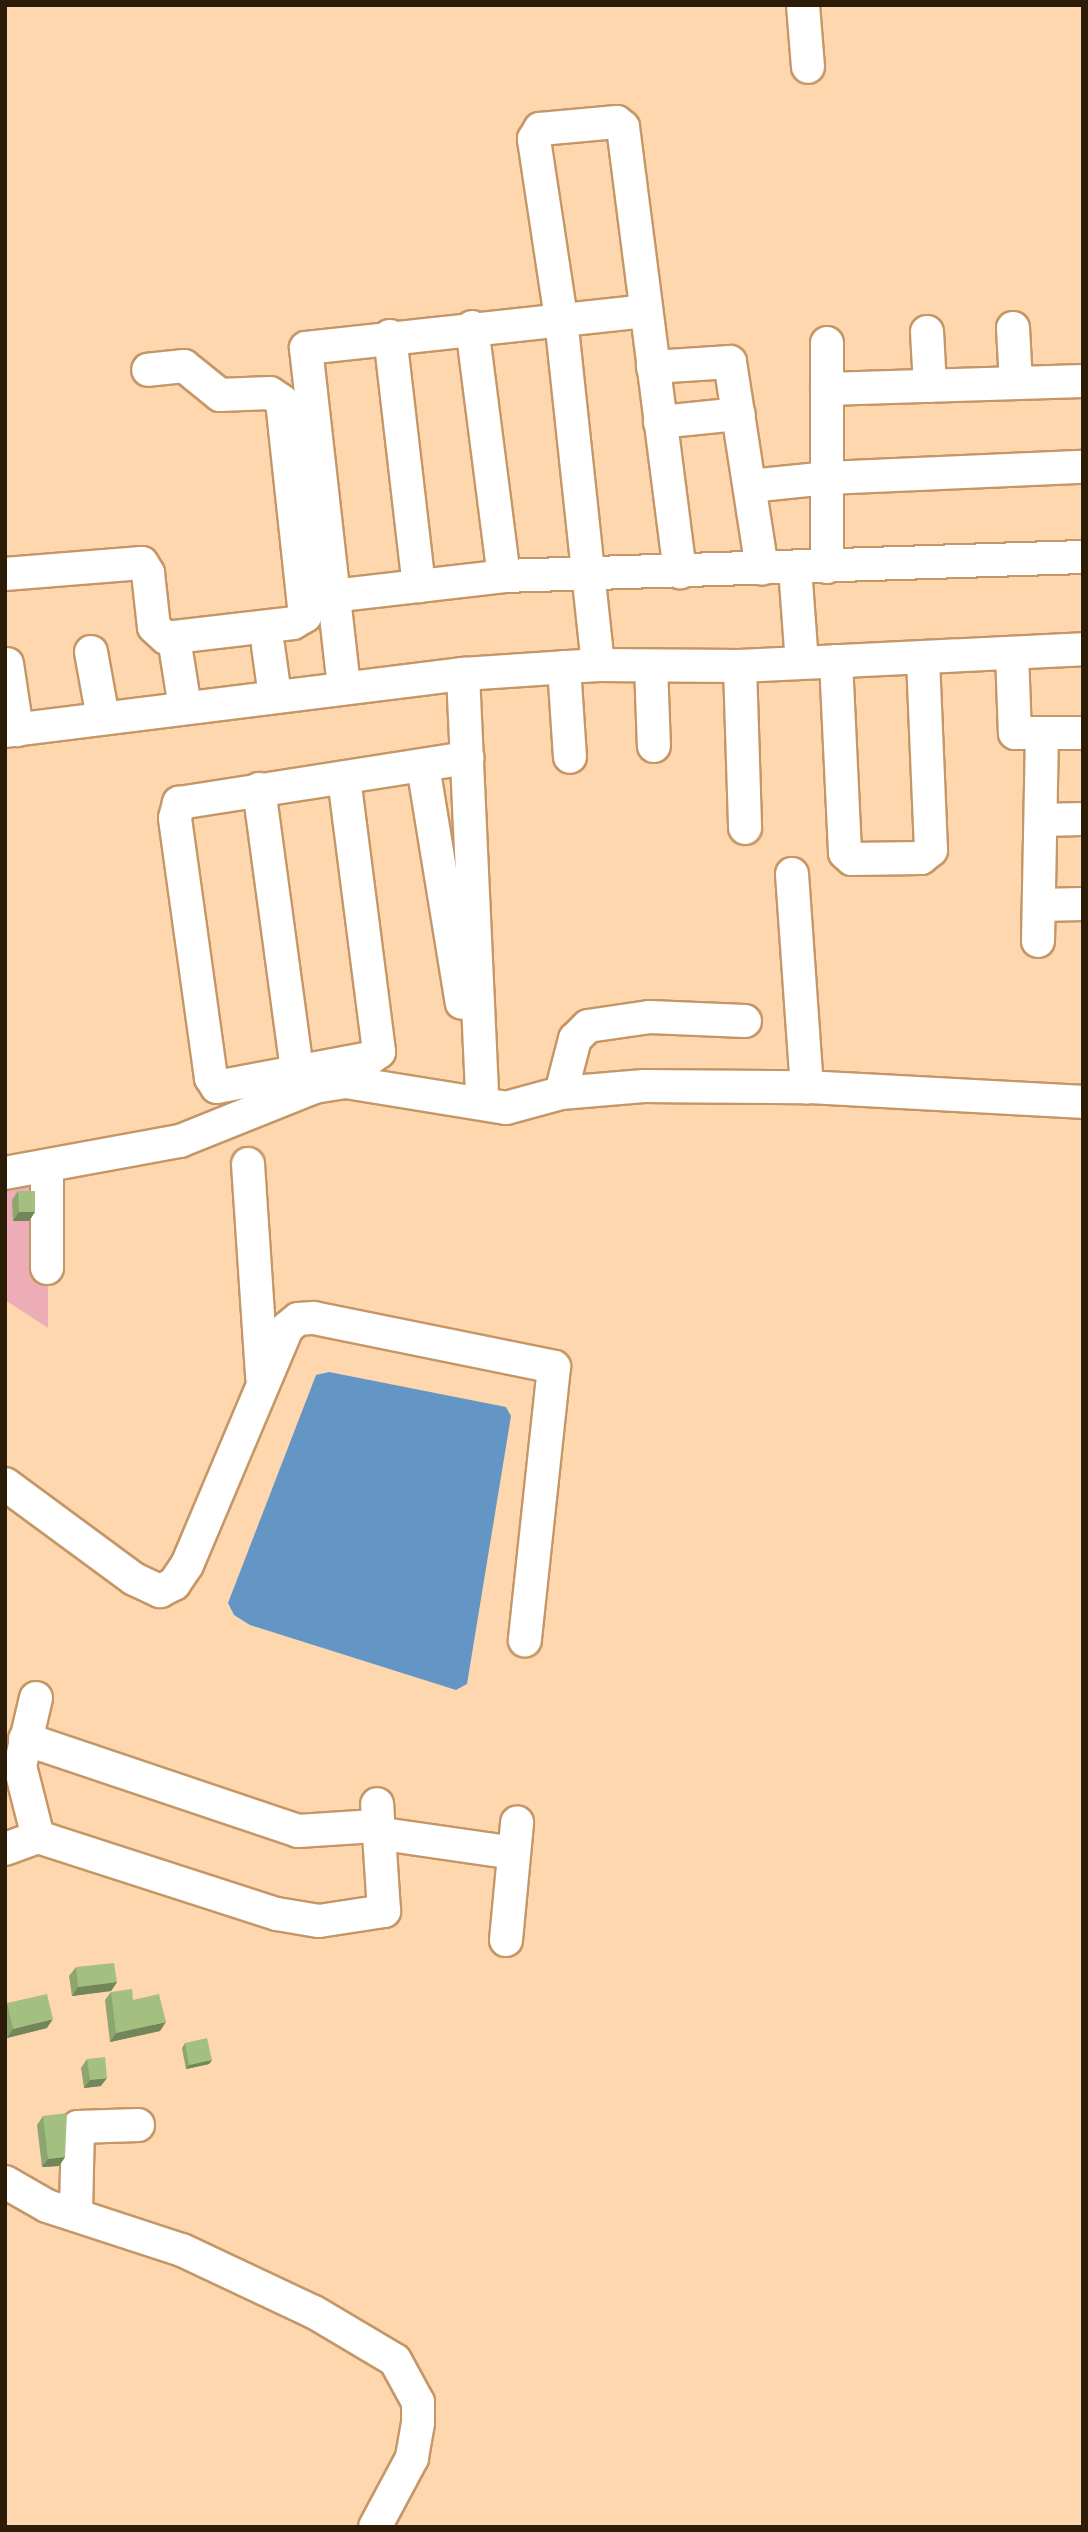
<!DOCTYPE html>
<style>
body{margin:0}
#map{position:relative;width:1088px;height:2532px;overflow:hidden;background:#fed7af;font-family:"Varela Round",sans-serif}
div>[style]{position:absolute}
.green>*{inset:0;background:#ecadb7}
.water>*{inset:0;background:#6396c5}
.roads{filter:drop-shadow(2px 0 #c59766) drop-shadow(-2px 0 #c59766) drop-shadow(0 2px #c59766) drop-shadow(0 -2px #c59766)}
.minor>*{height:32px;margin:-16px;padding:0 16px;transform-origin:16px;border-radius:16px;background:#fff}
.wall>*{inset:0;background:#8da56f}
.shaded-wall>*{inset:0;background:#73865a}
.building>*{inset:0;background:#a4c081}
span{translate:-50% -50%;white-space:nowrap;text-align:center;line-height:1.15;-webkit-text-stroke:5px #fff;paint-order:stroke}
.frame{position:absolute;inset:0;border:7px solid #2c1b06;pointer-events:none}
</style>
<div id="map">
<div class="green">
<div style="clip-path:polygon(48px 1161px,48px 1328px,5px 1300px,5px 1168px)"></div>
</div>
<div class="water">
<div style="clip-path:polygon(329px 1372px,506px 1407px,511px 1416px,467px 1684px,456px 1690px,250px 1625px,234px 1615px,228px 1603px,316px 1375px)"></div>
</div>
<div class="roads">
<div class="minor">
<div style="left:803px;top:5px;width:62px;rotate:85.4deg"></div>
<div style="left:472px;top:327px;width:251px;rotate:82.7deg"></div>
<div style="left:1013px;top:328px;width:55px;rotate:86.9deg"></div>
<div style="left:927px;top:332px;width:54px;rotate:86.8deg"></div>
<div style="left:390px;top:336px;width:252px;rotate:83.4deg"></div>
<div style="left:827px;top:343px;width:224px;rotate:90deg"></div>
<div style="left:653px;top:367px;width:77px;rotate:-3.7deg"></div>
<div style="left:730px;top:362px;width:209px;rotate:81.2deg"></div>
<div style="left:827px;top:389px;width:256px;rotate:-1.8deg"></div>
<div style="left:660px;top:422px;width:79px;rotate:-5.8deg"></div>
<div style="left:750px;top:486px;width:77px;rotate:-5.9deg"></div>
<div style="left:827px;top:478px;width:256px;rotate:-2.5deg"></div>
<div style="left:795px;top:568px;width:95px;rotate:85.8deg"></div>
<div style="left:5px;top:574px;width:137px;rotate:-4.6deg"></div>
<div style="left:142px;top:563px;width:12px;rotate:59deg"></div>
<div style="left:148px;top:573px;width:54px;rotate:83.7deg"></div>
<div style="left:154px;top:627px;width:16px;rotate:43deg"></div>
<div style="left:166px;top:638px;width:128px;rotate:-6.7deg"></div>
<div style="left:293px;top:623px;width:14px;rotate:-30deg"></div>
<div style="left:305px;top:616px;width:216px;rotate:-96.1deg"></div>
<div style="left:282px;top:401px;width:14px;rotate:-146deg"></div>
<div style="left:270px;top:393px;width:50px;rotate:177.7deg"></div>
<div style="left:220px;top:395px;width:46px;rotate:-141.1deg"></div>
<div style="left:184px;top:366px;width:36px;rotate:174deg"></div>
<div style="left:332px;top:596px;width:173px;rotate:-6.6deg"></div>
<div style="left:504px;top:576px;width:579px;rotate:-1.88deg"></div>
<div style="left:268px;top:646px;width:50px;rotate:82deg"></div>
<div style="left:176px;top:651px;width:57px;rotate:80.9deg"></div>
<div style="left:91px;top:652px;width:67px;rotate:79.7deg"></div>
<div style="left:1012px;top:653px;width:80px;rotate:87.9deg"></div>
<div style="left:1015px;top:733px;width:68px"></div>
<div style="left:836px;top:661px;width:192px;rotate:87.3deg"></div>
<div style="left:845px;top:853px;width:9px;rotate:41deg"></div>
<div style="left:852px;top:859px;width:69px;rotate:-0.8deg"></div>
<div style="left:921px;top:858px;width:13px;rotate:-39deg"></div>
<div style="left:931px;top:850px;width:193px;rotate:-92.4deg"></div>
<div style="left:7px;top:664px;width:67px;rotate:81.4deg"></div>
<div style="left:598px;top:665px;width:349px;rotate:-96.1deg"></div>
<div style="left:561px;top:318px;width:181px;rotate:-98.6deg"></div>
<div style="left:534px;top:139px;width:12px;rotate:-59deg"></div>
<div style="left:540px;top:129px;width:77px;rotate:-5.2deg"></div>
<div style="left:617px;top:122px;width:8px;rotate:40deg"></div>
<div style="left:623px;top:127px;width:449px;rotate:82.7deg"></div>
<div style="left:651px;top:666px;width:80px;rotate:87.9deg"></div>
<div style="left:740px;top:666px;width:162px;rotate:88.2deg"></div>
<div style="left:564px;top:667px;width:90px;rotate:86.2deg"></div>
<div style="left:463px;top:674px;width:414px;rotate:87.4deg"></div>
<div style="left:344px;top:687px;width:341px;rotate:-96.4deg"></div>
<div style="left:306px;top:348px;width:341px;rotate:-6.2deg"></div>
<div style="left:5px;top:731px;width:462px;rotate:-7.1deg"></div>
<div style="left:463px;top:674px;width:135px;rotate:-3.8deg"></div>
<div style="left:598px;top:665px;width:142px;rotate:0.4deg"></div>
<div style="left:740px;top:666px;width:343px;rotate:-2.8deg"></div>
<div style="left:423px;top:766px;width:240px;rotate:80.7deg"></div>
<div style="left:344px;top:778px;width:276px;rotate:82.7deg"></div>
<div style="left:379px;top:1052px;width:11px;rotate:146deg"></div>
<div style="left:370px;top:1058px;width:156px;rotate:169.3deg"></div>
<div style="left:217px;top:1087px;width:11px;rotate:-124deg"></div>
<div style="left:211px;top:1078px;width:262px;rotate:-97.9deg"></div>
<div style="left:175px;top:818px;width:16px;rotate:-75deg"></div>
<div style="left:179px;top:803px;width:292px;rotate:-8.9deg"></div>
<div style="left:259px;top:789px;width:285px;rotate:82.3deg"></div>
<div style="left:1041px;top:820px;width:42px;rotate:-1.4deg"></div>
<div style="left:792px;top:874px;width:214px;rotate:86deg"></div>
<div style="left:1039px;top:905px;width:44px;rotate:-1.3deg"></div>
<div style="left:1038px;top:941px;width:207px;rotate:-88.9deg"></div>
<div style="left:561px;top:1093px;width:56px;rotate:-75.5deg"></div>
<div style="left:575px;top:1039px;width:18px;rotate:-45deg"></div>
<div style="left:588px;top:1026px;width:63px;rotate:-8.3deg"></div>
<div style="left:650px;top:1017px;width:95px;rotate:2.4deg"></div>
<div style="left:248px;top:1164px;width:213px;rotate:86.2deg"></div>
<div style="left:47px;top:1167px;width:101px;rotate:90deg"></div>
<div style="left:5px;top:1173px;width:178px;rotate:-10.4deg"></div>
<div style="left:180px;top:1141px;width:144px;rotate:-21.9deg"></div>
<div style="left:314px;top:1087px;width:32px;rotate:-9deg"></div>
<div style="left:346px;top:1082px;width:162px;rotate:9.2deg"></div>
<div style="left:506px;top:1108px;width:57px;rotate:-15.3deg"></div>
<div style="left:561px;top:1093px;width:83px;rotate:-4.8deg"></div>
<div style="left:644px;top:1086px;width:163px;rotate:0.4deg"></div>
<div style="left:807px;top:1087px;width:276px;rotate:3.1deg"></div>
<div style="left:5px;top:1484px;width:160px;rotate:36.4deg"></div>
<div style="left:134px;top:1579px;width:29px;rotate:25deg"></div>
<div style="left:160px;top:1591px;width:16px;rotate:-27deg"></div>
<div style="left:174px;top:1584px;width:23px;rotate:-56deg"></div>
<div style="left:187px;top:1565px;width:257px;rotate:-67.1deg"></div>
<div style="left:287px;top:1328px;width:14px;rotate:-39deg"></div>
<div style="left:298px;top:1319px;width:16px;rotate:-4deg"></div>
<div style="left:314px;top:1318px;width:245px;rotate:11.5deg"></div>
<div style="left:554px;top:1367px;width:275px;rotate:96.1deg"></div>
<div style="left:36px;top:1698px;width:70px;rotate:103.2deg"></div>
<div style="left:20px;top:1766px;width:73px;rotate:75.8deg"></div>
<div style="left:25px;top:1739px;width:288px;rotate:18.6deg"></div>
<div style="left:298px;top:1831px;width:77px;rotate:-3.7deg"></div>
<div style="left:376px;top:1833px;width:139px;rotate:8.2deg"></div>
<div style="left:5px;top:1849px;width:35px;rotate:-20deg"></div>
<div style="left:38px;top:1837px;width:251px;rotate:17.9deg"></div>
<div style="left:277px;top:1914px;width:43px;rotate:9.5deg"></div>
<div style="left:319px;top:1921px;width:66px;rotate:-8.7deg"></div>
<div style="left:384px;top:1911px;width:107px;rotate:-93.7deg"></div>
<div style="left:506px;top:1940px;width:118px;rotate:-84.6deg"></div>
<div style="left:5px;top:2182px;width:48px;rotate:29.7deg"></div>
<div style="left:47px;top:2206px;width:142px;rotate:18.1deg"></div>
<div style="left:182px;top:2250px;width:146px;rotate:25.2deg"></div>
<div style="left:314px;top:2312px;width:94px;rotate:30.7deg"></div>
<div style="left:395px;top:2360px;width:48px;rotate:61.3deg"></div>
<div style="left:418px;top:2402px;width:21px;rotate:90deg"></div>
<div style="left:418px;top:2423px;width:36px;rotate:100deg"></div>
<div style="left:412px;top:2458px;width:78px;rotate:118.2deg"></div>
<div style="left:76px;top:2213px;width:86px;rotate:-88.7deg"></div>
<div style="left:78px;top:2127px;width:60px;rotate:-1.9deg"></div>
</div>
</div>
<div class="wall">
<div style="clip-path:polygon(18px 1191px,35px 1212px,29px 1221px,13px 1221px,12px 1200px)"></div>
<div style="clip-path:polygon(76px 1967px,117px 1982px,111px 1991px,72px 1996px,69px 1976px)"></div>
<div style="clip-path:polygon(111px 1992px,133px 2000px,160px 2031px,110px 2042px,105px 2000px)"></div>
<div style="clip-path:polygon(7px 2003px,47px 2028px,7px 2038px,5px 2030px,5px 2005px)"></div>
<div style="clip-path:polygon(185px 2043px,212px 2060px,209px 2064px,186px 2069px,182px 2048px)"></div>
<div style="clip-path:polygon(87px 2059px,101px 2086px,84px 2088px,81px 2068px)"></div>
<div style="clip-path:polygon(43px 2116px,65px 2157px,59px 2166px,42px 2167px,37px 2125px)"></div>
</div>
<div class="shaded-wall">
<div style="clip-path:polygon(19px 1212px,35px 1212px,29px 1221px,13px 1221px)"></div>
<div style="clip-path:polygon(117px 1982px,111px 1991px,72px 1996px,78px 1987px)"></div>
<div style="clip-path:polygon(53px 2019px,47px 2028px,7px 2038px,13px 2029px)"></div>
<div style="clip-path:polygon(166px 2022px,160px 2031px,110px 2042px,116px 2033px)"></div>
<div style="clip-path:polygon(212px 2060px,209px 2064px,186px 2069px,189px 2065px)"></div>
<div style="clip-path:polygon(107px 2078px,101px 2086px,84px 2088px,90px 2080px)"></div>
<div style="clip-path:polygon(65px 2157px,59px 2166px,42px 2167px,48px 2159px)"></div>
</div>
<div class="building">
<div style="clip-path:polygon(18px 1191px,35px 1191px,35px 1212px,19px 1212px)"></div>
<div style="clip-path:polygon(114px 1963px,117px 1982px,78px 1987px,76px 1967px)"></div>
<div style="clip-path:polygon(132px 1989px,133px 2000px,159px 1994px,166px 2022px,116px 2033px,111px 1992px)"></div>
<div style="clip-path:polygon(47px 1994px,53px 2019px,13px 2029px,7px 2003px)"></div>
<div style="clip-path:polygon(207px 2038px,212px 2060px,189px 2065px,185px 2043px)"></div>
<div style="clip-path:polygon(105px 2057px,107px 2078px,90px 2080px,87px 2059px)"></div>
<div style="clip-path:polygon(67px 2113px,65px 2157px,48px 2159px,43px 2116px)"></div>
</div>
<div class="frame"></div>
</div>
